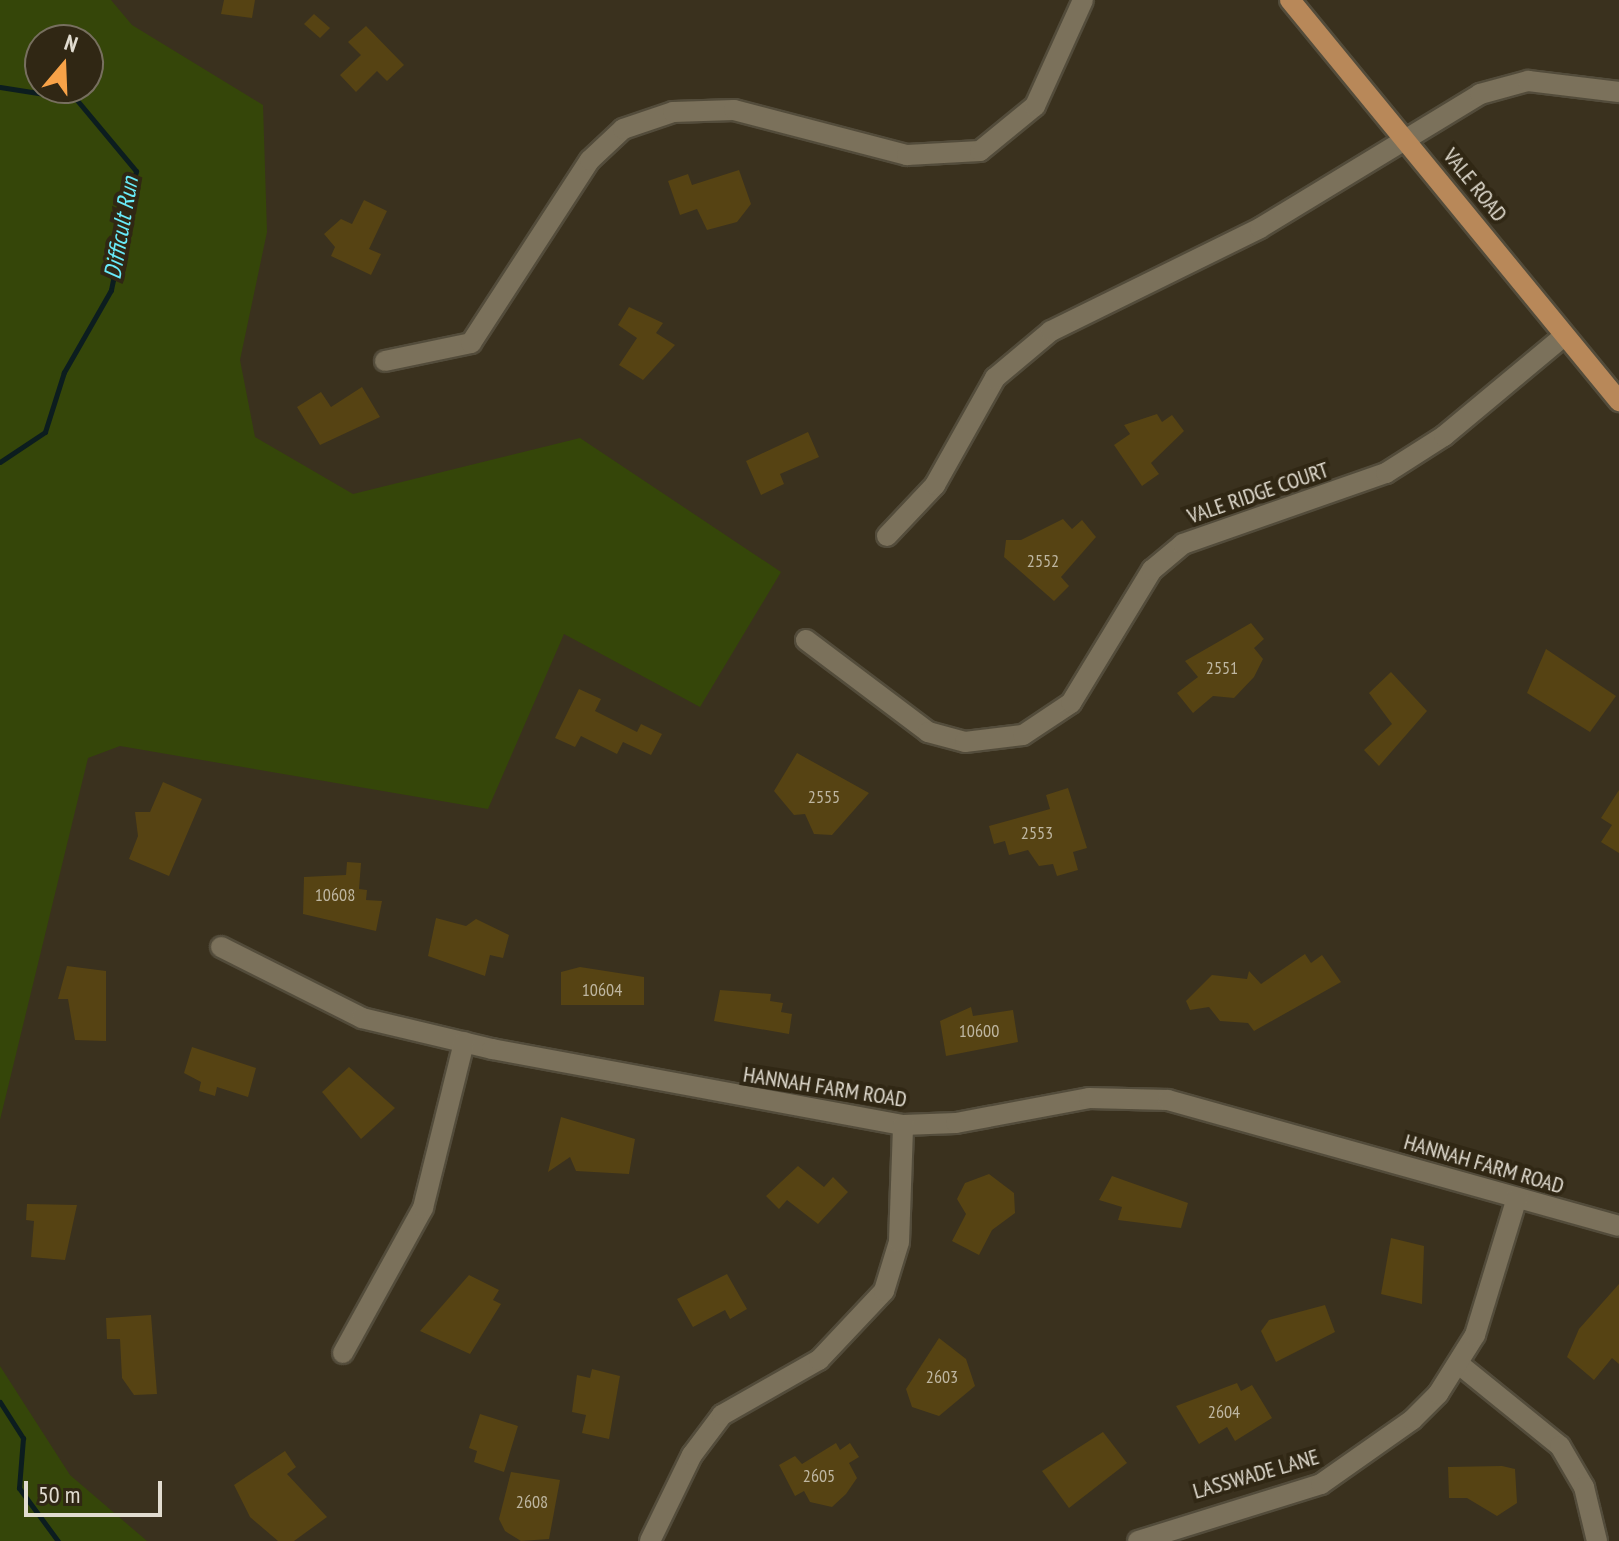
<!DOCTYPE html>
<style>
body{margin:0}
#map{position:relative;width:1619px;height:1541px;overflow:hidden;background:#3a311e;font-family:"PT Sans Narrow",sans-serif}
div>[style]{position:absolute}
.green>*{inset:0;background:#354609}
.stream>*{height:5px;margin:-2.5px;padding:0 2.5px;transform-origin:2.5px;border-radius:2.5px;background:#0c1d1f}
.building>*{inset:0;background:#564313}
.roads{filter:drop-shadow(2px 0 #534c3b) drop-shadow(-2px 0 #534c3b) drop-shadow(0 2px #534c3b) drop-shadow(0 -2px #534c3b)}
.minor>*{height:20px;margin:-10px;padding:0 10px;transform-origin:10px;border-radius:10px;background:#7b715b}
.major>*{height:20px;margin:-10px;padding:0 10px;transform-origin:10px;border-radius:10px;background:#b88859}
span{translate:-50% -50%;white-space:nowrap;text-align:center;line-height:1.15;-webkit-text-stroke:8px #302714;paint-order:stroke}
.number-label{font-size:18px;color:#beb6a1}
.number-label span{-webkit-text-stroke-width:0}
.street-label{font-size:22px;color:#e1dcd0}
.water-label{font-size:24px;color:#69ebf9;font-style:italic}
.north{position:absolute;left:24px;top:24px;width:80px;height:80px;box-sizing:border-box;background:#302714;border:2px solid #776f5f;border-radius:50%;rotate:19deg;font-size:22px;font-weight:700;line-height:32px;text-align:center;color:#e1dcd0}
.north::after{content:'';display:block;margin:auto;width:28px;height:36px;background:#f7a248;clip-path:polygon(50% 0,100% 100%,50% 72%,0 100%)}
.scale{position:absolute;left:24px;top:1481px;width:138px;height:36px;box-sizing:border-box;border:4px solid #e1dcd0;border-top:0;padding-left:10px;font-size:24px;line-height:28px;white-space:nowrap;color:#e1dcd0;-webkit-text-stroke:6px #302714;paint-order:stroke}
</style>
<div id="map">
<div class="green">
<div style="clip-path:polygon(evenodd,0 0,111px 0,132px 25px,263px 105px,267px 232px,240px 360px,255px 437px,353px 494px,580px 438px,781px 572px,700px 707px,564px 634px,488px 809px,120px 746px,88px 758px,0 1120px,0 0,88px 40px,88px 88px,40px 88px,40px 40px,88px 40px)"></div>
<div style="clip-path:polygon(0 1366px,70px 1475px,147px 1541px,0 1541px)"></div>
</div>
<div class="stream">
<div style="left:0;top:87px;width:77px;rotate:9deg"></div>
<div style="left:76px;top:99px;width:94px;rotate:50.2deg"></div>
<div style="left:136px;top:171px;width:122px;rotate:101.9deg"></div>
<div style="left:111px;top:290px;width:95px;rotate:119.8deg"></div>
<div style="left:64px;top:372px;width:63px;rotate:107.6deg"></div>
<div style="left:45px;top:432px;width:54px;rotate:146.3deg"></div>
<div style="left:0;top:1402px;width:43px;rotate:57.4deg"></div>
<div style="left:23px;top:1438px;width:50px;rotate:94.6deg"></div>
<div style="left:19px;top:1488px;width:66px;rotate:53.7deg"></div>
</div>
<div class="building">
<div style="clip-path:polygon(224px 0,255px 0,252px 18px,221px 14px)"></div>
<div style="clip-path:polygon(314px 14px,330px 28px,320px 38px,304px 24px)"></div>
<div style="clip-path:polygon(366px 26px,404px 65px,387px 81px,377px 71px,356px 92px,340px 75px,361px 55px,348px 42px)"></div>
<div style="clip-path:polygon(739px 170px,751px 204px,737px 222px,707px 230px,697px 209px,680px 215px,668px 181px,688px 174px,692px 185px)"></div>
<div style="clip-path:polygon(364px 200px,387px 211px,369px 249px,381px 254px,371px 275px,331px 256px,335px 247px,324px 234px,341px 219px,352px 224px)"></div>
<div style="clip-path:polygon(629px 307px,663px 323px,656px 333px,675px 345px,643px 380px,619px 365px,637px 338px,618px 325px)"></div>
<div style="clip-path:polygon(362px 387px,380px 417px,320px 445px,297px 407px,321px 392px,331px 407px)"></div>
<div style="clip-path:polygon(1157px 414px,1162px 422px,1172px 415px,1184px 431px,1151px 463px,1159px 474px,1142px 486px,1114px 445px,1130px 434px,1124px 425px)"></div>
<div style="clip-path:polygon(808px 432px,819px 457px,780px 474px,784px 484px,761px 495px,746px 461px)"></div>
<div style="clip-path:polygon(1063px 519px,1072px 529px,1082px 520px,1096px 537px,1061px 577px,1069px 586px,1054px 601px,1004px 557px,1006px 540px,1021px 540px)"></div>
<div style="clip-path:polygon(1251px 623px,1264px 639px,1254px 648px,1263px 659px,1254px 677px,1234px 698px,1213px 696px,1193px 713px,1177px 693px,1198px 677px,1185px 661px)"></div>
<div style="clip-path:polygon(1546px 649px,1616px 696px,1590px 732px,1527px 693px)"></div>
<div style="clip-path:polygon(1391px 672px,1427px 711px,1379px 766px,1364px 750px,1392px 724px,1369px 693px)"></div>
<div style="clip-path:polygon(579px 689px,601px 699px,595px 711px,637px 732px,641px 724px,662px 734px,651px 755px,623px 742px,617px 754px,581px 736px,575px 747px,555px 738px)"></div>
<div style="clip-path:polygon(797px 753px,869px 793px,832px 835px,814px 834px,805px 814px,794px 815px,774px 791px)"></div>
<div style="clip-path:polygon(163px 782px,202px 799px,169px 876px,129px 859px,138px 836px,135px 812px,150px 812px)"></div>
<div style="clip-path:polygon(1068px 788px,1087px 848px,1073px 852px,1078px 870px,1057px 876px,1053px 864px,1039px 866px,1028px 850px,1009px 855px,1005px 841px,994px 844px,989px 826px,1050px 809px,1046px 795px)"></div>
<div style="clip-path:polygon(1619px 790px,1619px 853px,1601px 842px,1612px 825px,1601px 818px)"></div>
<div style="clip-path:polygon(347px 862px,361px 863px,359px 889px,367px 890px,366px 900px,382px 901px,376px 931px,303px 914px,304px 877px,346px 875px)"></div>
<div style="clip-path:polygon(436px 918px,466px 926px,476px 919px,509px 935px,503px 958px,490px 955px,485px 976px,428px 956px)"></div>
<div style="clip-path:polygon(1305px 954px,1311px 963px,1322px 955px,1341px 982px,1254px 1031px,1248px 1023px,1220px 1021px,1209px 1007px,1190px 1010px,1186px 1001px,1212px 975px,1247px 979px,1249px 971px,1261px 984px)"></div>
<div style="clip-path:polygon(67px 966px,106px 971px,106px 1041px,75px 1040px,68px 999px,58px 999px)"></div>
<div style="clip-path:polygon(580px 967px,644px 977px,644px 1005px,561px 1005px,561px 972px)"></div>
<div style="clip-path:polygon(720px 990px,771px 994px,770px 1001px,783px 1003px,781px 1012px,792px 1014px,789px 1034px,714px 1021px)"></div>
<div style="clip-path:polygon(971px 1007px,973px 1016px,1013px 1010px,1018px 1042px,946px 1056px,940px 1021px)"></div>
<div style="clip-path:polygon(192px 1047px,256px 1068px,248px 1097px,217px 1087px,215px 1096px,199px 1091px,201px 1082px,184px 1073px)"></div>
<div style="clip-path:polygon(349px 1067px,395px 1108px,361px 1139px,322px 1092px)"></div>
<div style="clip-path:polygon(561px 1117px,635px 1139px,629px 1174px,576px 1171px,570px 1157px,548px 1172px)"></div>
<div style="clip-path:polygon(798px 1166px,824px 1187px,833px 1177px,848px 1192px,818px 1224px,787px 1200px,779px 1209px,766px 1196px)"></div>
<div style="clip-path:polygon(989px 1174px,1014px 1193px,1015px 1213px,992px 1230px,979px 1255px,952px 1241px,966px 1214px,957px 1199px,965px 1183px)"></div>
<div style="clip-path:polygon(1112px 1176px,1188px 1203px,1181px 1228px,1118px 1220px,1122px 1207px,1099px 1200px)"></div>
<div style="clip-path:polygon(27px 1204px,77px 1205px,65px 1260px,31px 1257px,34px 1221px,26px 1220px)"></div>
<div style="clip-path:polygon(1391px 1238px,1424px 1246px,1422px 1304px,1381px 1294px)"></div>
<div style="clip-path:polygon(727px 1274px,747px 1309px,730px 1319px,725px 1310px,693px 1327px,677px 1299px)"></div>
<div style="clip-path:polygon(469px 1275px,499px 1290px,493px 1300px,501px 1304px,470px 1354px,420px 1331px)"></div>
<div style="clip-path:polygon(1619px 1284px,1619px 1364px,1612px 1358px,1594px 1380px,1567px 1357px,1579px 1329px)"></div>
<div style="clip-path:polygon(1325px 1305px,1335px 1332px,1276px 1362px,1261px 1331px,1269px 1320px)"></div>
<div style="clip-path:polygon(151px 1315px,157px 1394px,134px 1395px,122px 1378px,120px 1339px,107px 1339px,106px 1318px)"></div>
<div style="clip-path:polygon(939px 1338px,966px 1359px,975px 1386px,939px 1416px,912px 1407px,906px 1389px)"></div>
<div style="clip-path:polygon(592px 1369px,620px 1376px,609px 1439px,582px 1433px,586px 1415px,572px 1412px,577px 1375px,590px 1378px)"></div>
<div style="clip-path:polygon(1237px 1383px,1241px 1391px,1252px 1385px,1272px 1418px,1235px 1441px,1227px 1427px,1199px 1444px,1176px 1406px)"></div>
<div style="clip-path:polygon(480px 1414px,518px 1426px,504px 1472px,474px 1462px,477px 1451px,469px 1448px)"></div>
<div style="clip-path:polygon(1103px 1432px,1127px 1463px,1069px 1508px,1042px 1471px)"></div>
<div style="clip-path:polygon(836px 1443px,840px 1450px,850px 1443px,859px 1457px,849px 1463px,857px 1478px,846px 1494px,832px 1507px,810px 1502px,804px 1491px,795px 1496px,779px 1465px,795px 1456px,802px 1464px)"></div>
<div style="clip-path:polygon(285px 1451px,296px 1467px,287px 1474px,327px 1517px,294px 1541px,278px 1541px,250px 1517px,234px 1485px)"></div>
<div style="clip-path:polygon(1502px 1466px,1515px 1469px,1517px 1503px,1497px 1516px,1467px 1498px,1449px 1498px,1448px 1467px)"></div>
<div style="clip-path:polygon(511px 1472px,560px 1480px,549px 1539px,521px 1541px,505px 1531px,499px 1519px)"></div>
</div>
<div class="roads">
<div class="minor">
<div style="left:385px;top:361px;width:88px;rotate:-11.8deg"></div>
<div style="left:471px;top:343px;width:218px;rotate:-57deg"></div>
<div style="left:590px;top:160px;width:45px;rotate:-43.2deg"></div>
<div style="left:623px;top:129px;width:53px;rotate:-18.8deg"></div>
<div style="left:673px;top:112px;width:61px;rotate:-1.9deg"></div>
<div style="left:734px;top:110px;width:179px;rotate:14.6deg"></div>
<div style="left:907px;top:155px;width:73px;rotate:-3.1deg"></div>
<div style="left:980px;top:151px;width:71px;rotate:-39.3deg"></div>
<div style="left:1035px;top:106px;width:116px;rotate:-65.6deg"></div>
<div style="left:887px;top:536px;width:70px;rotate:-46.7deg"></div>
<div style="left:935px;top:485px;width:123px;rotate:-60.7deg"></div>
<div style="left:995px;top:378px;width:73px;rotate:-40deg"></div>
<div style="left:1051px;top:331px;width:233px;rotate:-26.2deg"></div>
<div style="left:1260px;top:228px;width:258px;rotate:-31.3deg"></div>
<div style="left:1480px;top:94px;width:50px;rotate:-15.2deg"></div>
<div style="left:1528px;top:81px;width:92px;rotate:6.9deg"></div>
<div style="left:806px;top:640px;width:153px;rotate:37deg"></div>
<div style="left:928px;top:732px;width:38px;rotate:15deg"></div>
<div style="left:965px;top:742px;width:58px;rotate:-6.9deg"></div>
<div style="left:1023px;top:735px;width:58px;rotate:-33.7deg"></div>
<div style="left:1071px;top:703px;width:156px;rotate:-58.7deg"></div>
<div style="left:1152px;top:570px;width:40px;rotate:-40deg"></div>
<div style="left:1183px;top:544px;width:215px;rotate:-19.3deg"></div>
<div style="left:1386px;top:473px;width:69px;rotate:-32.5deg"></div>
<div style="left:1444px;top:436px;width:156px;rotate:-39.8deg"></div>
<div style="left:221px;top:947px;width:158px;rotate:26.7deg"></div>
<div style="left:362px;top:1018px;width:134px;rotate:13.4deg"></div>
<div style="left:492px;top:1049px;width:418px;rotate:10.5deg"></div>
<div style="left:903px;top:1125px;width:53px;rotate:-2.2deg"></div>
<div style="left:956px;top:1123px;width:135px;rotate:-10.6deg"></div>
<div style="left:1089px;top:1098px;width:79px;rotate:1.5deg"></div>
<div style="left:1168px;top:1100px;width:468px;rotate:15.6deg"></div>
<div style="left:343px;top:1353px;width:166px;rotate:-61.1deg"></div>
<div style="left:423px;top:1208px;width:171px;rotate:-76.1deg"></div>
<div style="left:1460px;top:1365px;width:129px;rotate:39deg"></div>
<div style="left:1560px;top:1446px;width:48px;rotate:59.7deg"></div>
<div style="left:1584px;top:1487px;width:56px;rotate:76.5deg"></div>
<div style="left:650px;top:1541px;width:96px;rotate:-64deg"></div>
<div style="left:692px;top:1455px;width:50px;rotate:-53.1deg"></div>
<div style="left:722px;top:1415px;width:112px;rotate:-29.6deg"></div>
<div style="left:819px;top:1360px;width:95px;rotate:-46.7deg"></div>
<div style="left:884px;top:1291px;width:51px;rotate:-73deg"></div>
<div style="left:899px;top:1242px;width:117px;rotate:-88deg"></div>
<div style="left:1138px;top:1541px;width:192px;rotate:-17.3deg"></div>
<div style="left:1321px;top:1484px;width:111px;rotate:-35.1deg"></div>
<div style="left:1412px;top:1420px;width:37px;rotate:-45deg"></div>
<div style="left:1438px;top:1394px;width:70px;rotate:-57.9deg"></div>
<div style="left:1475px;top:1335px;width:143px;rotate:-73deg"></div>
</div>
<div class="major">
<div style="left:1290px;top:0;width:519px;rotate:50.63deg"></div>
</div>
</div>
<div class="number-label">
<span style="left:1043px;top:561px">2552</span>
<span style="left:1222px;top:668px">2551</span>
<span style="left:824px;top:797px">2555</span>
<span style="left:1037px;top:833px">2553</span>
<span style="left:335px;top:895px">10608</span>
<span style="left:602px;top:990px">10604</span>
<span style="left:979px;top:1031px">10600</span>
<span style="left:942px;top:1377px">2603</span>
<span style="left:1224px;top:1412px">2604</span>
<span style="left:819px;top:1476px">2605</span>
<span style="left:532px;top:1502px">2608</span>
</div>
<div class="street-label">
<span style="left:1475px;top:185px;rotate:51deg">VALE ROAD</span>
<span style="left:1258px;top:493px;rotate:-19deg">VALE RIDGE COURT</span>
<span style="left:825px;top:1087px;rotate:9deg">HANNAH FARM ROAD</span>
<span style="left:1484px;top:1164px;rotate:16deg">HANNAH FARM ROAD</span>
<span style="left:1256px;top:1474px;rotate:-16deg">LASSWADE LANE</span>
</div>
<div class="water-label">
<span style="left:121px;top:228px;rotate:-80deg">Difficult Run</span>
</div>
<div class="north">N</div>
<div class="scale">50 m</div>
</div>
